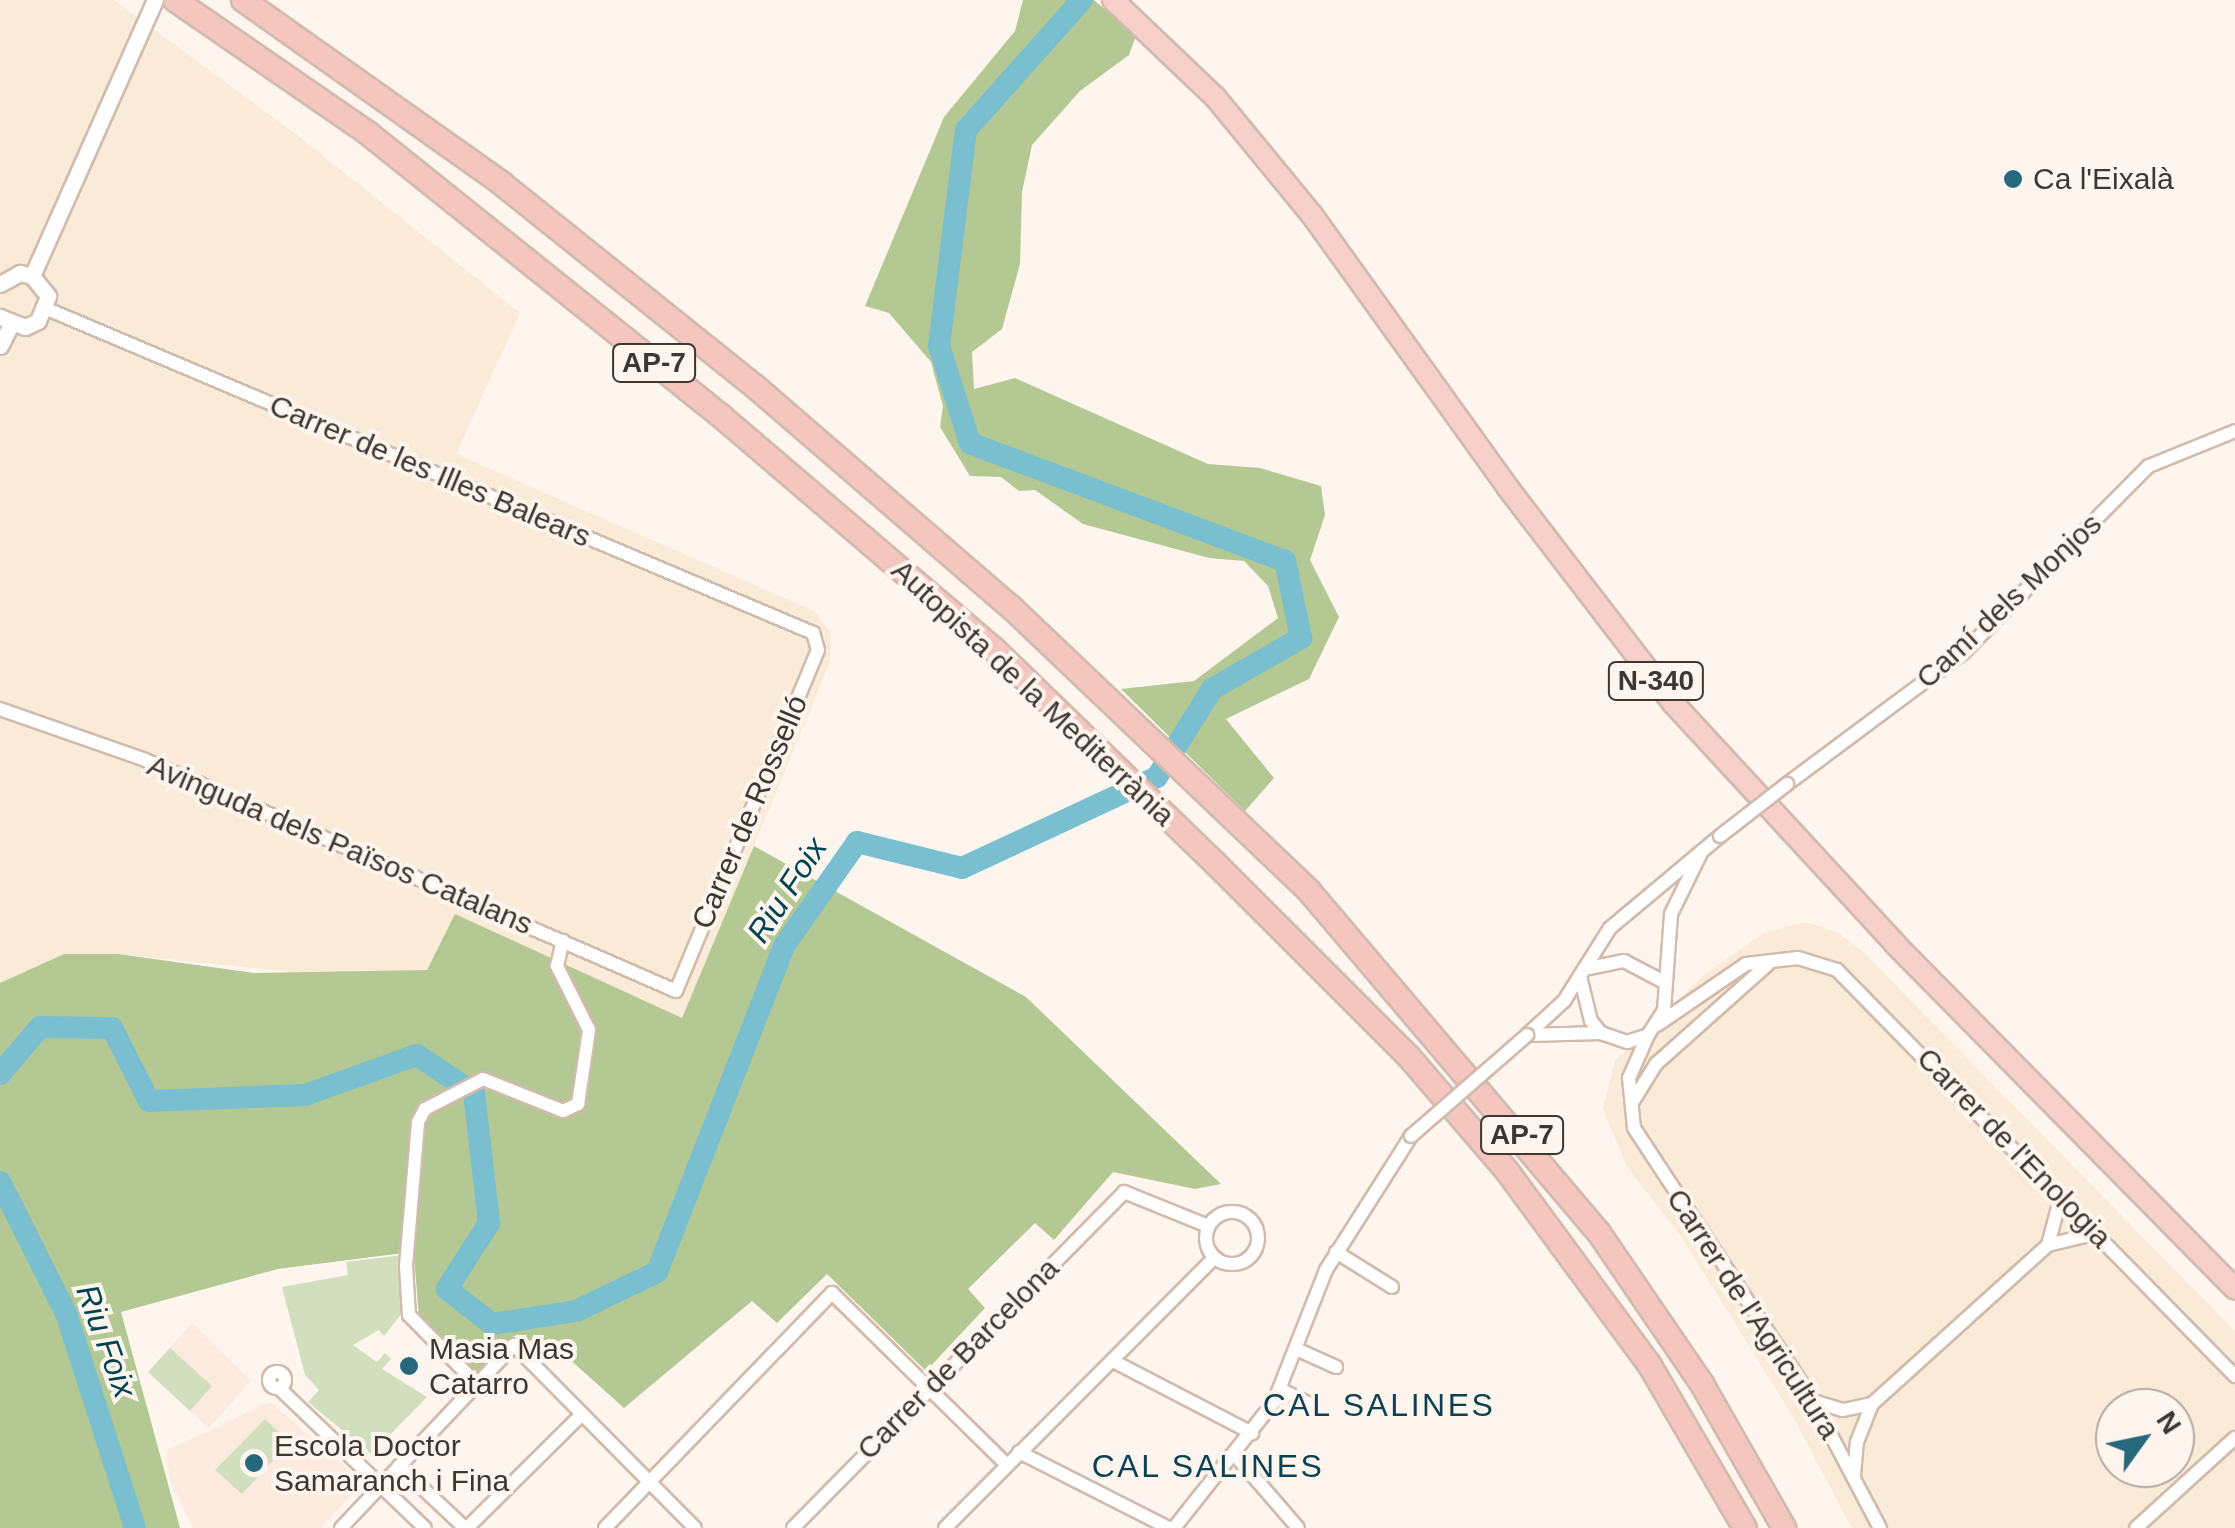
<!DOCTYPE html>
<meta charset="utf-8">
<style>
body{margin:0}
#map{position:relative;width:2235px;height:1528px;overflow:hidden;background:#fff5ef;font-family:Arial,sans-serif}
div>[style]{position:absolute}
.industrial>*{inset:0;background:#f9ebd7}
.built>*{inset:0;background:#fceade}
.green>*{inset:0;background:#d2dfbe}
.forest>*{inset:0;background:#b4c893}
.river>*{height:22px;margin:-11px;padding:0 11px;transform-origin:11px;border-radius:11px;background:#79bfd0}
.roads{filter:drop-shadow(2px 0 #d1bbad) drop-shadow(-2px 0 #d1bbad) drop-shadow(0 2px #d1bbad) drop-shadow(0 -2px #d1bbad)}
.minor>*{height:12px;margin:-6px;padding:0 6px;transform-origin:6px;border-radius:6px;background:#fff}
.minor>.ring{margin:-6px;padding:0;box-sizing:content-box;background:none;border:12px solid #fff;border-radius:50%}
.tertiary>*{height:15px;margin:-7.5px;padding:0 7.5px;transform-origin:7.5px;border-radius:7.5px;background:#fff}
.trunk>*{height:20px;margin:-10px;padding:0 10px;transform-origin:10px;border-radius:10px;background:#f7d0cc}
.motorway>*{height:22px;margin:-11px;padding:0 11px;transform-origin:11px;border-radius:11px;background:#f5c5bf}
.bridges{filter:drop-shadow(2px 0 #d1bbad) drop-shadow(-2px 0 #d1bbad) drop-shadow(0 2px #d1bbad) drop-shadow(0 -2px #d1bbad)}
.minor-bridge>*{height:12px;margin:-6px;padding:0 6px;transform-origin:6px;border-radius:6px;background:#fff}
.dots>*{width:28px;height:28px;translate:-50% -50%;box-sizing:border-box;border:5px solid #fff5ef;border-radius:50%}
span{translate:-50% -50%;white-space:nowrap;text-align:center;line-height:1.15;-webkit-text-stroke:8px #fff5ef;paint-order:stroke}
.shield-label span{padding:2px 8px;background:#fff5ef;border:2px solid;border-radius:8px;-webkit-text-stroke-width:0}
.shield-label{font-size:28px;color:#3f3630;font-weight:700}
.poi-label{font-size:30px;color:#3f3630}
.left{translate:0 -50%;text-align:left}
.street-label{font-size:30px;color:#3f3630}
.water-label{font-size:32px;color:#004350;font-style:italic}
.neighbourhood-label{font-size:32px;color:#0b4152;letter-spacing:2.5px}
.north{position:absolute;left:2095px;top:1388px;width:100px;height:100px;box-sizing:border-box;background:#fff5ef;border:2px solid #b2a9a3;border-radius:50%;rotate:57deg;font-size:28px;font-weight:700;line-height:40px;text-align:center;color:#3f3630}
.north::after{content:'';display:block;margin:auto;width:35px;height:45px;background:#28687d;clip-path:polygon(50% 0,100% 100%,50% 72%,0 100%)}
</style>
<div id="map">
<div class="industrial">
<div style="clip-path:polygon(0 0,114px 0,297px 135px,520px 313px,456px 454px,816px 612px,831px 634px,830px 662px,682px 1019px,546px 956px,527px 996px,118px 954px,64px 954px,0 983px)"></div>
<div style="clip-path:polygon(evenodd,1805px 922px,1837px 932px,1861px 950px,2235px 1331px,2235px 1528px,1852px 1528px,1792px 1415px,1680px 1235px,1627px 1167px,1603px 1109px,1615px 1061px,1705px 974px,1764px 933px,1805px 922px,2115px 1408px,2175px 1408px,2175px 1468px,2115px 1468px,2115px 1408px)"></div>
</div>
<div class="built">
<div style="clip-path:polygon(192px 1323px,251px 1381px,209px 1428px,148px 1372px)"></div>
<div style="clip-path:polygon(270px 1402px,363px 1482px,321px 1528px,193px 1528px,170px 1481px,166px 1451px)"></div>
</div>
<div class="green">
<div style="clip-path:polygon(403px 1255px,403px 1312px,384px 1336px,379px 1330px,353px 1345px,377px 1362px,385px 1353px,391px 1359px,382px 1369px,427px 1397px,371px 1454px,308px 1402px,319px 1390px,305px 1375px,282px 1287px,348px 1275px,346px 1262px)"></div>
<div style="clip-path:polygon(170px 1348px,212px 1386px,190px 1411px,148px 1372px)"></div>
<div style="clip-path:polygon(265px 1419px,290px 1442px,242px 1494px,215px 1470px)"></div>
</div>
<div class="forest">
<div style="clip-path:polygon(1023px 0,1094px 0,1136px 36px,1129px 55px,1080px 91px,1032px 145px,1022px 192px,1020px 264px,1002px 329px,972px 352px,974px 389px,1015px 378px,1208px 464px,1260px 468px,1321px 486px,1325px 515px,1310px 560px,1339px 617px,1309px 679px,1226px 719px,1274px 778px,1245px 811px,1121px 689px,1194px 681px,1278px 618px,1268px 586px,1244px 561px,1209px 558px,1083px 524px,1035px 490px,1019px 491px,1001px 477px,970px 476px,940px 427px,943px 406px,931px 362px,889px 313px,865px 306px,944px 117px,1015px 31px)"></div>
<div style="clip-path:polygon(754px 846px,1026px 997px,1221px 1184px,1195px 1189px,1113px 1172px,1054px 1240px,1035px 1223px,968px 1289px,985px 1308px,926px 1371px,827px 1274px,777px 1323px,752px 1301px,624px 1408px,557px 1348px,514px 1336px,477px 1373px,419px 1316px,414px 1257px,403px 1253px,278px 1269px,121px 1312px,180px 1528px,0 1528px,0 983px,64px 954px,118px 954px,254px 973px,427px 970px,455px 914px,682px 1018px)"></div>
</div>
<div class="river">
<div style="left:0;top:1074px;width:62px;rotate:-49.6deg"></div>
<div style="left:40px;top:1027px;width:72px;rotate:0.8deg"></div>
<div style="left:112px;top:1028px;width:82px;rotate:63.1deg"></div>
<div style="left:149px;top:1101px;width:156px;rotate:-2.2deg"></div>
<div style="left:305px;top:1095px;width:119px;rotate:-19.7deg"></div>
<div style="left:417px;top:1055px;width:69px;rotate:33.7deg"></div>
<div style="left:474px;top:1093px;width:131px;rotate:83.4deg"></div>
<div style="left:489px;top:1223px;width:78px;rotate:122.5deg"></div>
<div style="left:447px;top:1289px;width:57px;rotate:37.9deg"></div>
<div style="left:492px;top:1324px;width:85px;rotate:-8.8deg"></div>
<div style="left:576px;top:1311px;width:90px;rotate:-25.7deg"></div>
<div style="left:657px;top:1272px;width:350px;rotate:-68.7deg"></div>
<div style="left:784px;top:946px;width:127px;rotate:-54.9deg"></div>
<div style="left:857px;top:842px;width:108px;rotate:13.9deg"></div>
<div style="left:962px;top:868px;width:215px;rotate:-25deg"></div>
<div style="left:1157px;top:777px;width:104px;rotate:-58deg"></div>
<div style="left:1212px;top:689px;width:103px;rotate:-29.8deg"></div>
<div style="left:1301px;top:638px;width:79px;rotate:-101.7deg"></div>
<div style="left:1285px;top:561px;width:336px;rotate:-159.5deg"></div>
<div style="left:970px;top:443px;width:102px;rotate:-107.7deg"></div>
<div style="left:939px;top:346px;width:218px;rotate:-82.9deg"></div>
<div style="left:966px;top:130px;width:174px;rotate:-48.3deg"></div>
<div style="left:0;top:1182px;width:147px;rotate:63.3deg"></div>
<div style="left:66px;top:1313px;width:226px;rotate:72.2deg"></div>
</div>
<div class="roads">
<div class="minor">
<div style="left:0;top:709px;width:151px;rotate:19.3deg"></div>
<div style="left:143px;top:759px;width:581px;rotate:23.52deg"></div>
<div style="left:676px;top:991px;width:369px;rotate:-67.4deg"></div>
<div style="left:818px;top:650px;width:18px;rotate:-106deg"></div>
<div style="left:813px;top:633px;width:832px;rotate:-157.07deg"></div>
<div style="left:1787px;top:784px;width:221px;rotate:-36.7deg"></div>
<div style="left:1964px;top:652px;width:262px;rotate:-45.2deg"></div>
<div style="left:2149px;top:466px;width:93px;rotate:-22.1deg"></div>
<div style="left:1584px;top:969px;width:41px;rotate:-11.3deg"></div>
<div style="left:1624px;top:961px;width:45px;rotate:27.7deg"></div>
<div style="left:1580px;top:976px;width:46px;rotate:76.3deg"></div>
<div style="left:1591px;top:1021px;width:16px;rotate:50deg"></div>
<div style="left:1601px;top:1033px;width:28px;rotate:19deg"></div>
<div style="left:1627px;top:1042px;width:22px;rotate:-18deg"></div>
<div style="left:1648px;top:1035px;width:30px;rotate:-57deg"></div>
<div style="left:1664px;top:1010px;width:96px;rotate:-85.8deg"></div>
<div style="left:1671px;top:914px;width:70px;rotate:-63.8deg"></div>
<div style="left:1657px;top:1025px;width:108px;rotate:-34.4deg"></div>
<div style="left:1746px;top:964px;width:52px;rotate:-6.6deg"></div>
<div style="left:1798px;top:958px;width:41px;rotate:17.1deg"></div>
<div style="left:1837px;top:970px;width:569px;rotate:45.57deg"></div>
<div style="left:1527px;top:1035px;width:50px;rotate:-42.6deg"></div>
<div style="left:1564px;top:1001px;width:86px;rotate:-57.8deg"></div>
<div style="left:1610px;top:928px;width:143px;rotate:-39.9deg"></div>
<div style="left:1529px;top:1035px;width:72px;rotate:-1.6deg"></div>
<div style="left:1648px;top:1035px;width:47px;rotate:113.8deg"></div>
<div style="left:1629px;top:1078px;width:50px;rotate:84.3deg"></div>
<div style="left:1634px;top:1128px;width:326px;rotate:56.7deg"></div>
<div style="left:1813px;top:1401px;width:144px;rotate:62.2deg"></div>
<div style="left:1633px;top:1101px;width:44px;rotate:-58.1deg"></div>
<div style="left:1656px;top:1064px;width:149px;rotate:-41.7deg"></div>
<div class="ring" style="left:1206px;top:1212px;width:40px;height:40px"></div>
<div style="left:2048px;top:1245px;width:51px;rotate:-75.1deg"></div>
<div style="left:1336px;top:1252px;width:66px;rotate:32deg"></div>
<div style="left:1296px;top:1349px;width:44px;rotate:24.2deg"></div>
<div style="left:1113px;top:1361px;width:157px;rotate:27.4deg"></div>
<div class="ring" style="left:269px;top:1372px;width:4px;height:4px"></div>
<div style="left:477px;top:1384px;width:97px;rotate:-134.6deg"></div>
<div style="left:409px;top:1315px;width:49px;rotate:-93.5deg"></div>
<div style="left:406px;top:1266px;width:144px;rotate:-85.2deg"></div>
<div style="left:418px;top:1122px;width:15px;rotate:-62deg"></div>
<div style="left:425px;top:1109px;width:65px;rotate:-27.3deg"></div>
<div style="left:483px;top:1079px;width:86px;rotate:21.8deg"></div>
<div style="left:563px;top:1111px;width:17px;rotate:-25deg"></div>
<div style="left:578px;top:1104px;width:75px;rotate:-81.5deg"></div>
<div style="left:589px;top:1030px;width:72px;rotate:-116.6deg"></div>
<div style="left:557px;top:966px;width:26px;rotate:-77deg"></div>
<div style="left:279px;top:1388px;width:202px;rotate:43.8deg"></div>
<div style="left:1280px;top:1389px;width:34px;rotate:27deg"></div>
<div style="left:1813px;top:1401px;width:31px;rotate:17deg"></div>
<div style="left:1843px;top:1410px;width:30px;rotate:-12deg"></div>
<div style="left:1019px;top:1452px;width:168px;rotate:26.9deg"></div>
<div style="left:1235px;top:1455px;width:96px;rotate:49.2deg"></div>
<div style="left:399px;top:1466px;width:91px;rotate:43.2deg"></div>
<div style="left:1854px;top:1475px;width:33px;rotate:-85deg"></div>
<div style="left:1857px;top:1442px;width:41px;rotate:-68.5deg"></div>
<div style="left:1872px;top:1404px;width:237px;rotate:-42.1deg"></div>
<div style="left:2048px;top:1245px;width:50px;rotate:-13.8deg"></div>
<div style="left:341px;top:1528px;width:252px;rotate:-46.6deg"></div>
<div style="left:514px;top:1345px;width:257px;rotate:45.3deg"></div>
<div style="left:467px;top:1528px;width:162px;rotate:-44.7deg"></div>
<div style="left:605px;top:1528px;width:327px;rotate:-46deg"></div>
<div style="left:832px;top:1293px;width:244px;rotate:44.5deg"></div>
<div style="left:793px;top:1528px;width:472px;rotate:-45.4deg"></div>
<div style="left:1124px;top:1192px;width:91px;rotate:22deg"></div>
<div style="left:945px;top:1528px;width:381px;rotate:-45.1deg"></div>
<div style="left:1174px;top:1528px;width:161px;rotate:-51.6deg"></div>
<div style="left:1274px;top:1402px;width:142px;rotate:-68.5deg"></div>
<div style="left:1326px;top:1270px;width:159px;rotate:-57.6deg"></div>
<div style="left:2136px;top:1528px;width:134px;rotate:-42.3deg"></div>
</div>
<div class="tertiary">
<div style="left:32px;top:276px;width:302px;rotate:-66deg"></div>
<div style="left:0;top:284px;width:23px;rotate:-29deg"></div>
<div style="left:20px;top:273px;width:12px;rotate:14deg"></div>
<div style="left:32px;top:276px;width:26px;rotate:51deg"></div>
<div style="left:48px;top:296px;width:27px;rotate:112deg"></div>
<div style="left:38px;top:321px;width:14px;rotate:155deg"></div>
<div style="left:25px;top:327px;width:27px;rotate:-158deg"></div>
<div style="left:0;top:346px;width:22px;rotate:-63deg"></div>
</div>
<div class="trunk">
<div style="left:1113px;top:0;width:141px;rotate:43.6deg"></div>
<div style="left:1215px;top:97px;width:153px;rotate:50.6deg"></div>
<div style="left:1312px;top:215px;width:336px;rotate:54.3deg"></div>
<div style="left:1508px;top:488px;width:271px;rotate:52.5deg"></div>
<div style="left:1673px;top:703px;width:328px;rotate:47.3deg"></div>
<div style="left:1895px;top:944px;width:484px;rotate:45.4deg"></div>
</div>
<div class="motorway">
<div style="left:175px;top:0;width:236px;rotate:34.6deg"></div>
<div style="left:369px;top:134px;width:451px;rotate:38.7deg"></div>
<div style="left:721px;top:416px;width:359px;rotate:40.5deg"></div>
<div style="left:994px;top:649px;width:309px;rotate:44.1deg"></div>
<div style="left:1216px;top:864px;width:273px;rotate:45deg"></div>
<div style="left:1409px;top:1057px;width:150px;rotate:49.3deg"></div>
<div style="left:1507px;top:1171px;width:240px;rotate:53.7deg"></div>
<div style="left:1649px;top:1364px;width:190px;rotate:59.7deg"></div>
<div style="left:243px;top:0;width:316px;rotate:35.3deg"></div>
<div style="left:501px;top:183px;width:329px;rotate:38.7deg"></div>
<div style="left:758px;top:389px;width:335px;rotate:40.8deg"></div>
<div style="left:1012px;top:608px;width:410px;rotate:43.6deg"></div>
<div style="left:1309px;top:891px;width:448px;rotate:49.7deg"></div>
<div style="left:1599px;top:1233px;width:183px;rotate:55.7deg"></div>
<div style="left:1702px;top:1384px;width:166px;rotate:60.3deg"></div>
</div>
</div>
<div class="bridges">
<div class="minor-bridge">
<div style="left:1720px;top:836px;width:85px;rotate:-37.8deg"></div>
<div style="left:1411px;top:1136px;width:154px;rotate:-41deg"></div>
</div>
</div>
<div class="dots">
<div style="left:2013px;top:179px;background:#28687d"></div>
<div style="left:409px;top:1366px;background:#28687d"></div>
<div style="left:254px;top:1463px;background:#28687d"></div>
</div>
<div class="shield-label">
<span style="left:654px;top:363px">AP-7</span>
<span style="left:1656px;top:681px">N-340</span>
<span style="left:1522px;top:1135px">AP-7</span>
</div>
<div class="poi-label">
<span class="left" style="left:2033px;top:179px">Ca l'Eixalà</span>
<span class="left" style="left:429px;top:1366px">Masia Mas<br>Catarro</span>
<span class="left" style="left:274px;top:1463px">Escola Doctor<br>Samaranch i Fina</span>
</div>
<div class="street-label">
<span style="left:430px;top:471px;rotate:23deg">Carrer de les Illes Balears</span>
<span style="left:2009px;top:601px;rotate:-43deg">Camí dels Monjos</span>
<span style="left:1033px;top:693px;rotate:43deg">Autopista de la Mediterrània</span>
<span style="left:750px;top:812px;rotate:-67deg">Carrer de Rosselló</span>
<span style="left:340px;top:845px;rotate:23deg">Avinguda dels Països Catalans</span>
<span style="left:2014px;top:1148px;rotate:46deg">Carrer de l'Enologia</span>
<span style="left:1753px;top:1314px;rotate:57deg">Carrer de l'Agricultura</span>
<span style="left:958px;top:1359px;rotate:-45deg">Carrer de Barcelona</span>
</div>
<div class="water-label">
<span style="left:787px;top:890px;rotate:-57deg">Riu Foix</span>
<span style="left:106px;top:1341px;rotate:70deg">Riu Foix</span>
</div>
<div class="neighbourhood-label">
<span style="left:1379px;top:1405px">CAL SALINES</span>
<span style="left:1208px;top:1466px">CAL SALINES</span>
</div>
<div class="north">N</div>
</div>
